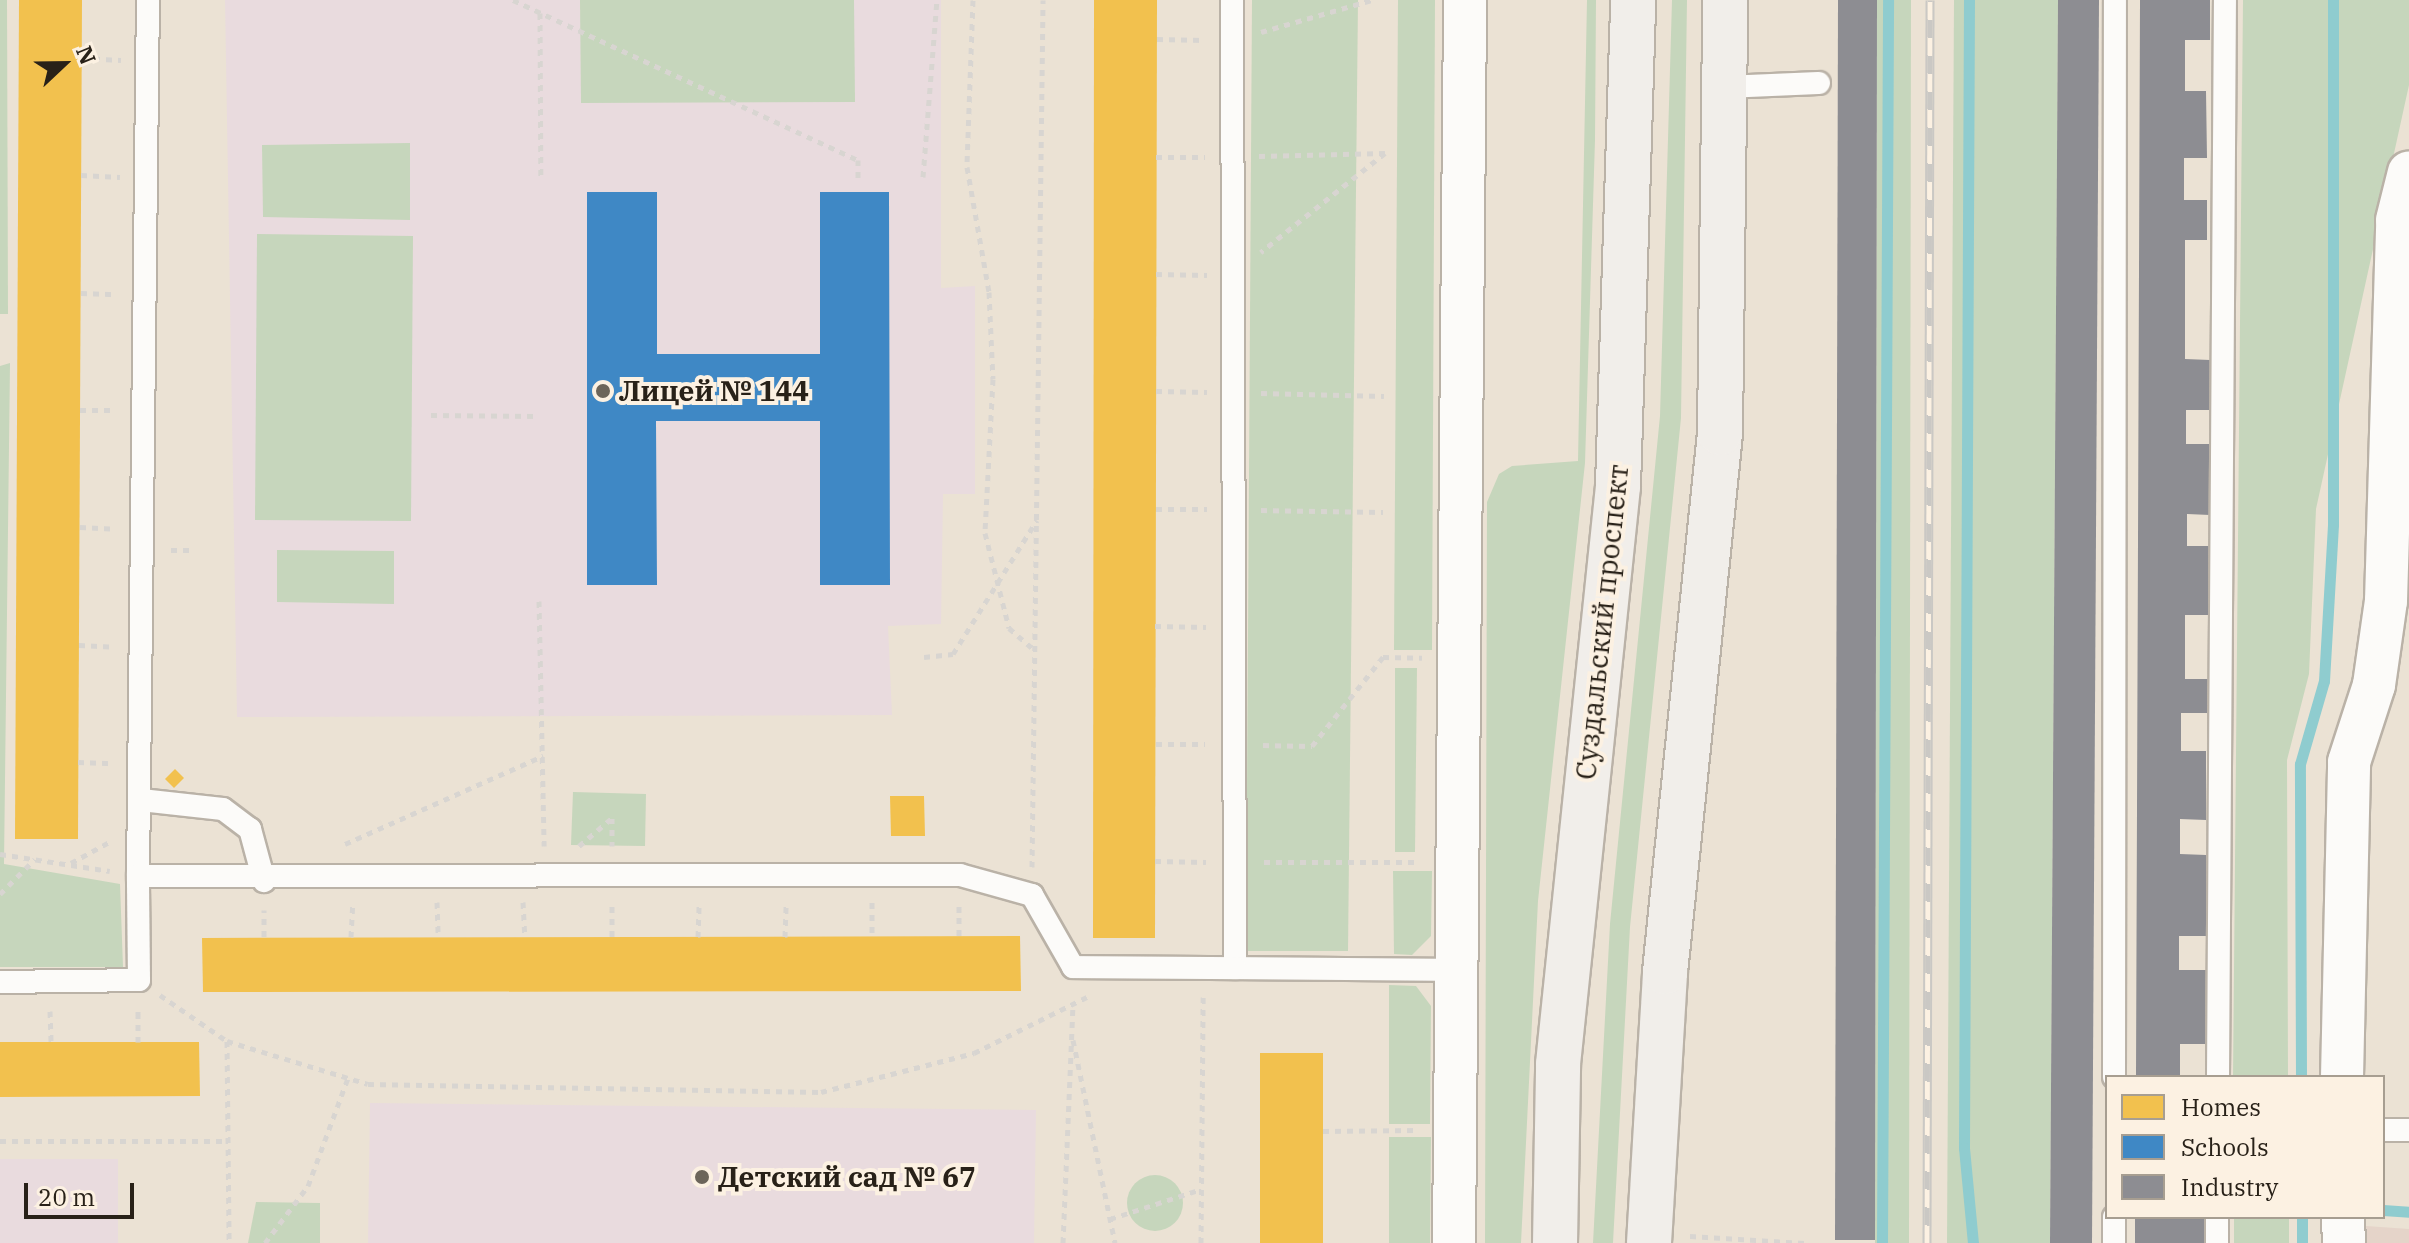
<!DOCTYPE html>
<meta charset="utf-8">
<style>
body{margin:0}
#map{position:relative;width:2409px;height:1243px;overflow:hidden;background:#ebe2d4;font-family:"IBM Plex Serif",serif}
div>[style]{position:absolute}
.commercial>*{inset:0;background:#e5d4c9}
.education>*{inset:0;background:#e9dbde}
.green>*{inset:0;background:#c6d6bc}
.round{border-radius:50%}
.homes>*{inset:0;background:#f2c14e}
.schools>*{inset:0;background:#3f88c5}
.industry>*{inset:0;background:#8d8d92}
.stream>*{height:11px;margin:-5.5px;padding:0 5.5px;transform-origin:5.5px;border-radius:5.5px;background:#8fcccf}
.path>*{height:5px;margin-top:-2.5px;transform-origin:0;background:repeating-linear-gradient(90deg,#d8d5d1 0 6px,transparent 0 12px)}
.roads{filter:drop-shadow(2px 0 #bab2a7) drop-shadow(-2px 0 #bab2a7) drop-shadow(0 2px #bab2a7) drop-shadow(0 -2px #bab2a7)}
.service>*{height:22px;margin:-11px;padding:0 11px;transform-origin:11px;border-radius:11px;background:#fcfbf9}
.minor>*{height:42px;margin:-21px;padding:0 21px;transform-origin:21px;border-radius:21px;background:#fcfbf9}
.secondary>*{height:44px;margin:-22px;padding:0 22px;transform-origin:22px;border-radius:22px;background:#f1eeea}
.rail>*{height:9px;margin-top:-4.5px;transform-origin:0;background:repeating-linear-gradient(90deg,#fcf1e2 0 18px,#cac8c4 0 36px);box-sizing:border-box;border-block:2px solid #cac8c4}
.dots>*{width:22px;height:22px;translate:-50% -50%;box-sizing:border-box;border:4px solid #fcf1e2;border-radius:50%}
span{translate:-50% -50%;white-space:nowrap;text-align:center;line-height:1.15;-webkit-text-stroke:8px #fcf1e2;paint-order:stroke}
.poi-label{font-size:28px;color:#282118;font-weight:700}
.left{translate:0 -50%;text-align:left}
.street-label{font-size:28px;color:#282118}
.legend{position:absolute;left:2105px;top:1075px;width:280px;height:144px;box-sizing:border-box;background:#fcf1e2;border:2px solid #a79e91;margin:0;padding:10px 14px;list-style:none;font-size:24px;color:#282118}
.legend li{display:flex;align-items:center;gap:16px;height:40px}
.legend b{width:40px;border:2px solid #a79e91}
.north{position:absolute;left:24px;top:24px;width:80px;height:80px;-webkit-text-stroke:6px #fcf1e2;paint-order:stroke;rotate:68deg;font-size:22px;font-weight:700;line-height:32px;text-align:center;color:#282118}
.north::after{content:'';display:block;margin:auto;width:28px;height:36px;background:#282118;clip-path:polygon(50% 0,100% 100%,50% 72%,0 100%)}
.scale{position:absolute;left:24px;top:1183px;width:110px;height:36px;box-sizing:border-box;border:4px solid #282118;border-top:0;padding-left:10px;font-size:24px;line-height:28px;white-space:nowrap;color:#282118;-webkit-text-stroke:6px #fcf1e2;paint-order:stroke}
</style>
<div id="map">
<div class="commercial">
<div style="clip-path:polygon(2366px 1226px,2409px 1229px,2409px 1243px,2366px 1243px)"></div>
</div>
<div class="education">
<div style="clip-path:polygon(225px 0,941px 0,941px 288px,975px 286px,975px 494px,943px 494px,941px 624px,888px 626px,892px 715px,237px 717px)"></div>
<div style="clip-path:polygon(370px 1103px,1036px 1110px,1034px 1243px,368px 1243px)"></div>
<div style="clip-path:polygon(0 1159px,118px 1159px,118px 1243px,0 1243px)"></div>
</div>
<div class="green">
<div style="clip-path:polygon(0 0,7px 0,8px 314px,0 314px)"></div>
<div style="clip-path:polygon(580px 0,854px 0,855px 102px,581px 103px)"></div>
<div style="clip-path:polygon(1252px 0,1358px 0,1348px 951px,1246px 951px)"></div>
<div style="clip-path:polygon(1398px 0,1435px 0,1432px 650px,1394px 650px)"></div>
<div style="clip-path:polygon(1587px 0,1596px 0,1595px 140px,1585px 463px,1538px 901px,1521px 1243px,1485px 1243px,1487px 502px,1499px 474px,1512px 466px,1578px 461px)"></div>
<div style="clip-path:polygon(1672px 0,1687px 0,1681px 418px,1630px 927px,1613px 1243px,1593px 1243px,1610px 924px,1660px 416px)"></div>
<div style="clip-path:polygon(1877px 0,1911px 0,1909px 1243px,1875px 1243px)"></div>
<div style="clip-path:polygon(1954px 0,2058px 0,2050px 1243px,1947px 1243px)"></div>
<div style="clip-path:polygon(2243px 0,2409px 0,2409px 85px,2316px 509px,2309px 674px,2287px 760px,2288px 1077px,2233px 1077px)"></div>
<div style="clip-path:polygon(410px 143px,410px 220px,263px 217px,262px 145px)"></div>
<div style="clip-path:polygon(257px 234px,413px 236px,411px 521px,255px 520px)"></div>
<div style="clip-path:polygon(10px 363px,4px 864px,120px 884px,123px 967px,0 967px,0 366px)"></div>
<div style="clip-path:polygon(277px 550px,394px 551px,394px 604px,277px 602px)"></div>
<div style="clip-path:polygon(1395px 668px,1417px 668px,1415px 852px,1395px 852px)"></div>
<div style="clip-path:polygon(573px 792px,646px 794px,645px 846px,571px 845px)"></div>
<div style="clip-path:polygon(1393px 871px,1432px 871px,1431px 936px,1412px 955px,1394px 954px)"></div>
<div style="clip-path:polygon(1389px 985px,1416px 986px,1431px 1006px,1430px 1124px,1389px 1124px)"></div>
<div style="clip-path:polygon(1389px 1137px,1431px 1137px,1430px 1243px,1389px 1243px)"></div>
<div class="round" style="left:1127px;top:1175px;width:56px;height:56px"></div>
<div style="clip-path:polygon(256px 1202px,320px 1203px,320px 1243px,248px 1243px)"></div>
<div style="clip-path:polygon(2234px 1217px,2289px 1217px,2289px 1243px,2234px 1243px)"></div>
</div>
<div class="homes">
<div style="clip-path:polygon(19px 0,82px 0,78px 839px,15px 839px)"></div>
<div style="clip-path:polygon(1094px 0,1157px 0,1155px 938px,1093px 938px)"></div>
<div style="clip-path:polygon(175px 769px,184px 778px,174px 788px,165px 779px)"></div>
<div style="clip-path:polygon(890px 796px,924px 796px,925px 836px,891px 836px)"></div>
<div style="clip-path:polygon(1020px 936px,1021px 991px,203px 992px,202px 938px)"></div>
<div style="clip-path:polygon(0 1042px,199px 1042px,200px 1096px,0 1097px)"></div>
<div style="clip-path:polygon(1260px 1053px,1323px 1053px,1323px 1243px,1260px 1243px)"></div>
</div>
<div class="schools">
<div style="clip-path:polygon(587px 192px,657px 192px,657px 354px,820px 354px,820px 192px,889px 192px,890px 585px,820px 585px,820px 421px,656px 421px,657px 585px,587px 585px)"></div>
</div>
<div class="industry">
<div style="clip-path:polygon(1838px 0,1877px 0,1875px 1240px,1835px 1240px)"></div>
<div style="clip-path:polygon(2058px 0,2099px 0,2092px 1243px,2050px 1243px)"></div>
<div style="clip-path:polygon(2140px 0,2210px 0,2210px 40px,2185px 40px,2185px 91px,2206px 91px,2207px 158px,2184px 158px,2184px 200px,2207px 200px,2207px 240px,2185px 240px,2185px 359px,2210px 360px,2210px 410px,2186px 410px,2186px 444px,2210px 444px,2210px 515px,2187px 514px,2187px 546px,2209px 546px,2210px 615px,2185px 615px,2185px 679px,2208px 679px,2207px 713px,2181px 713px,2181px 751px,2206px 751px,2206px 820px,2180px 819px,2180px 854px,2206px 855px,2206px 936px,2179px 936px,2179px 970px,2207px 970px,2206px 1044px,2180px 1044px,2180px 1077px,2136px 1077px)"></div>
<div style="clip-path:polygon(2135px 1217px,2208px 1217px,2208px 1243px,2135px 1243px)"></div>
</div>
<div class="stream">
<div style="left:1969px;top:0;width:1148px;rotate:90.25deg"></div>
<div style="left:1964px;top:1148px;width:95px;rotate:84.6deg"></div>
<div style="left:2301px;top:1077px;width:313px;rotate:-90.2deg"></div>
<div style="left:2300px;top:764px;width:86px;rotate:-73.9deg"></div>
<div style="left:2324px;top:681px;width:157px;rotate:-86.7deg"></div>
<div style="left:2333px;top:524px;width:524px;rotate:-90deg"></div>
<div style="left:2383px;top:1210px;width:26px;rotate:4deg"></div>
<div style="left:2302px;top:1217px;width:26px;rotate:90deg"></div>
<div style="left:1882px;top:1243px;width:1243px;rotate:-89.72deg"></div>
</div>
<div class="path">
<div style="left:513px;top:0;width:380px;rotate:24.9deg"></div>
<div style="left:858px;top:160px;width:18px;rotate:90deg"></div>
<div style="left:973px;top:0;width:167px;rotate:92.1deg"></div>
<div style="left:967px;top:167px;width:127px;rotate:80deg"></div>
<div style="left:989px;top:292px;width:87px;rotate:87.4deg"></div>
<div style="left:993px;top:379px;width:154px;rotate:93deg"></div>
<div style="left:985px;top:533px;width:98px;rotate:75.8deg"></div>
<div style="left:1009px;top:628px;width:35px;rotate:41deg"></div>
<div style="left:540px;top:13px;width:167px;rotate:89.7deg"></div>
<div style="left:1261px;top:32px;width:116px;rotate:-16.1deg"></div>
<div style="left:1157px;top:39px;width:47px;rotate:1.2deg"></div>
<div style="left:82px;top:58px;width:39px;rotate:3deg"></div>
<div style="left:1259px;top:156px;width:126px;rotate:-1.4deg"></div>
<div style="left:1385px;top:153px;width:159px;rotate:141.4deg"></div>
<div style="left:1156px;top:157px;width:49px"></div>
<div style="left:81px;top:175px;width:39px;rotate:3deg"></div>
<div style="left:923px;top:177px;width:178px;rotate:-85.5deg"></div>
<div style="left:1156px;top:274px;width:51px;rotate:1.1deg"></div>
<div style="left:81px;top:293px;width:35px;rotate:2deg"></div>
<div style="left:1156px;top:391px;width:51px;rotate:1.1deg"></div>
<div style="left:1261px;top:393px;width:123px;rotate:1.4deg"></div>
<div style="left:80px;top:410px;width:35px"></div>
<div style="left:431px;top:415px;width:107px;rotate:0.5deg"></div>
<div style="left:1156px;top:509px;width:51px"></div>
<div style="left:1261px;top:510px;width:122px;rotate:0.9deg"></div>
<div style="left:80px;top:527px;width:35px;rotate:3deg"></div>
<div style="left:171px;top:550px;width:18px"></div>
<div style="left:539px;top:601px;width:245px;rotate:88.8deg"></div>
<div style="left:1155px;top:626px;width:51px;rotate:1.1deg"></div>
<div style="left:79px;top:645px;width:35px;rotate:3deg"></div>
<div style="left:924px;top:657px;width:29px;rotate:-6deg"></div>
<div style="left:953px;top:654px;width:158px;rotate:-57.9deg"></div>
<div style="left:1156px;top:744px;width:49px"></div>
<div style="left:1263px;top:745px;width:49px;rotate:1.2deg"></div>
<div style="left:1312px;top:746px;width:114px;rotate:-51.4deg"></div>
<div style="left:1383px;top:657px;width:39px;rotate:1deg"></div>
<div style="left:78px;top:762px;width:35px;rotate:2deg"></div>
<div style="left:345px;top:844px;width:217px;rotate:-24deg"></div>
<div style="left:579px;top:846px;width:43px;rotate:-40.3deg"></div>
<div style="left:612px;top:818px;width:28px;rotate:90deg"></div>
<div style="left:0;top:854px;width:111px;rotate:8.8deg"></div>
<div style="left:1155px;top:861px;width:51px;rotate:1.1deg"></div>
<div style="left:1264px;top:862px;width:154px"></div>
<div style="left:71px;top:863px;width:46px;rotate:-28.8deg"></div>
<div style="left:1032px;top:867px;width:867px;rotate:-89.27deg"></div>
<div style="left:0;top:894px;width:49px;rotate:-45deg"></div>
<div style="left:437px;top:902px;width:35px;rotate:88deg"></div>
<div style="left:523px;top:902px;width:35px;rotate:87deg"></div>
<div style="left:872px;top:902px;width:35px;rotate:90deg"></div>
<div style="left:959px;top:936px;width:31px;rotate:-90deg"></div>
<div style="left:264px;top:937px;width:27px;rotate:-90deg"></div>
<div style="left:351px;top:937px;width:35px;rotate:-87deg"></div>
<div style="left:612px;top:937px;width:33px;rotate:-90deg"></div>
<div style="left:698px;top:937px;width:35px;rotate:-88deg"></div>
<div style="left:785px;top:937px;width:35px;rotate:-88deg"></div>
<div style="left:160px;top:995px;width:81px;rotate:34.5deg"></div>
<div style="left:227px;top:1041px;width:202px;rotate:89.4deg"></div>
<div style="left:50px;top:1011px;width:31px;rotate:88deg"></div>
<div style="left:1073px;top:1040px;width:207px;rotate:78.3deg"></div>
<div style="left:227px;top:1041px;width:147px;rotate:17deg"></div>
<div style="left:368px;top:1084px;width:453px;rotate:1deg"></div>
<div style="left:821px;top:1092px;width:158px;rotate:-14.3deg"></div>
<div style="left:974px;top:1053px;width:126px;rotate:-26.4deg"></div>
<div style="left:138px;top:1042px;width:33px;rotate:-90deg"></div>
<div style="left:1323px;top:1131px;width:95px;rotate:-0.6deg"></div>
<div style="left:0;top:1141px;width:228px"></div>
<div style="left:1110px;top:1219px;width:96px;rotate:-18.2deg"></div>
<div style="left:1690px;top:1236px;width:115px;rotate:3.5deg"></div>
<div style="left:265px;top:1243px;width:71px;rotate:-53deg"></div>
<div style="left:308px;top:1186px;width:115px;rotate:-69.7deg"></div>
<div style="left:1063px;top:1243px;width:239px;rotate:-87.6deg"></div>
<div style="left:1201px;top:1243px;width:246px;rotate:-89.5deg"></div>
</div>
<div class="roads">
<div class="service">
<div style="left:1232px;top:0;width:968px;rotate:89.82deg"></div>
<div style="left:1235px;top:968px;width:221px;rotate:0.5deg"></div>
<div style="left:1724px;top:87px;width:95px;rotate:-2.4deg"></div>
<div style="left:141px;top:800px;width:82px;rotate:6.3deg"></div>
<div style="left:223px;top:809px;width:34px;rotate:37deg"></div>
<div style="left:250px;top:829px;width:54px;rotate:74.9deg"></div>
<div style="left:138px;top:876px;width:876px;rotate:-89.35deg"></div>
<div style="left:0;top:982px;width:139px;rotate:-0.8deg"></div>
<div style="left:139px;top:980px;width:104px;rotate:-90.6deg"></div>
<div style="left:138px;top:876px;width:822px;rotate:-0.07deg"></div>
<div style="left:960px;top:875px;width:75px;rotate:15.5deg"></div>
<div style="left:1032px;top:895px;width:83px;rotate:60.3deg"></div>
<div style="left:1073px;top:967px;width:162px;rotate:0.4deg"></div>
<div style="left:2114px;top:1077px;width:1077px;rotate:-89.95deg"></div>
<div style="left:2218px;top:1077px;width:1077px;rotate:-89.63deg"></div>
<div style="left:2383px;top:1130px;width:26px"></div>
<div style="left:2114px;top:1217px;width:26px;rotate:90deg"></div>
<div style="left:2217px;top:1243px;width:26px;rotate:-90deg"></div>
</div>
<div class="minor">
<div style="left:2342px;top:1077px;width:315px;rotate:-88.7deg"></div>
<div style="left:2349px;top:762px;width:81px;rotate:-72deg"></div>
<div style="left:2374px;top:685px;width:85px;rotate:-81.9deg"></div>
<div style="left:2386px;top:601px;width:381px;rotate:-88.3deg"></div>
<div style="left:2397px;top:220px;width:49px;rotate:-76deg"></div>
<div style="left:2343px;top:1217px;width:26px;rotate:88deg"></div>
<div style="left:1454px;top:1243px;width:1243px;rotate:-89.49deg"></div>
</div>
<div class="secondary">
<div style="left:1555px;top:1243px;width:179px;rotate:-89deg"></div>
<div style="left:1558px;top:1064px;width:581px;rotate:-84.07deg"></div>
<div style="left:1618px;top:486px;width:486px;rotate:-88.2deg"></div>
<div style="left:1649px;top:1243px;width:271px;rotate:-86.6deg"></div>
<div style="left:1665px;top:972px;width:542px;rotate:-84.17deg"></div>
<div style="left:1720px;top:433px;width:433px;rotate:-89.3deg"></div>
</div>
</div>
<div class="rail">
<div style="left:1927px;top:1243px;width:1243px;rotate:-89.86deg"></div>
</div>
<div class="dots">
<div style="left:603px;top:391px;background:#6c655a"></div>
<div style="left:702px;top:1177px;background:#6c655a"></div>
</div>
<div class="poi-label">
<span class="left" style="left:619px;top:391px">Лицей № 144</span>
<span class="left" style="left:718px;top:1177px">Детский сад № 67</span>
</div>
<div class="street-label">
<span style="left:1602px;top:622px;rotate:-84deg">Суздальский проспект</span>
</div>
<ul class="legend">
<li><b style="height:22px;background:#f2c14e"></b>Homes</li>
<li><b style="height:22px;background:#3f88c5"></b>Schools</li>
<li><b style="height:22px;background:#8d8d92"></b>Industry</li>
</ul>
<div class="north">N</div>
<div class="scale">20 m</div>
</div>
